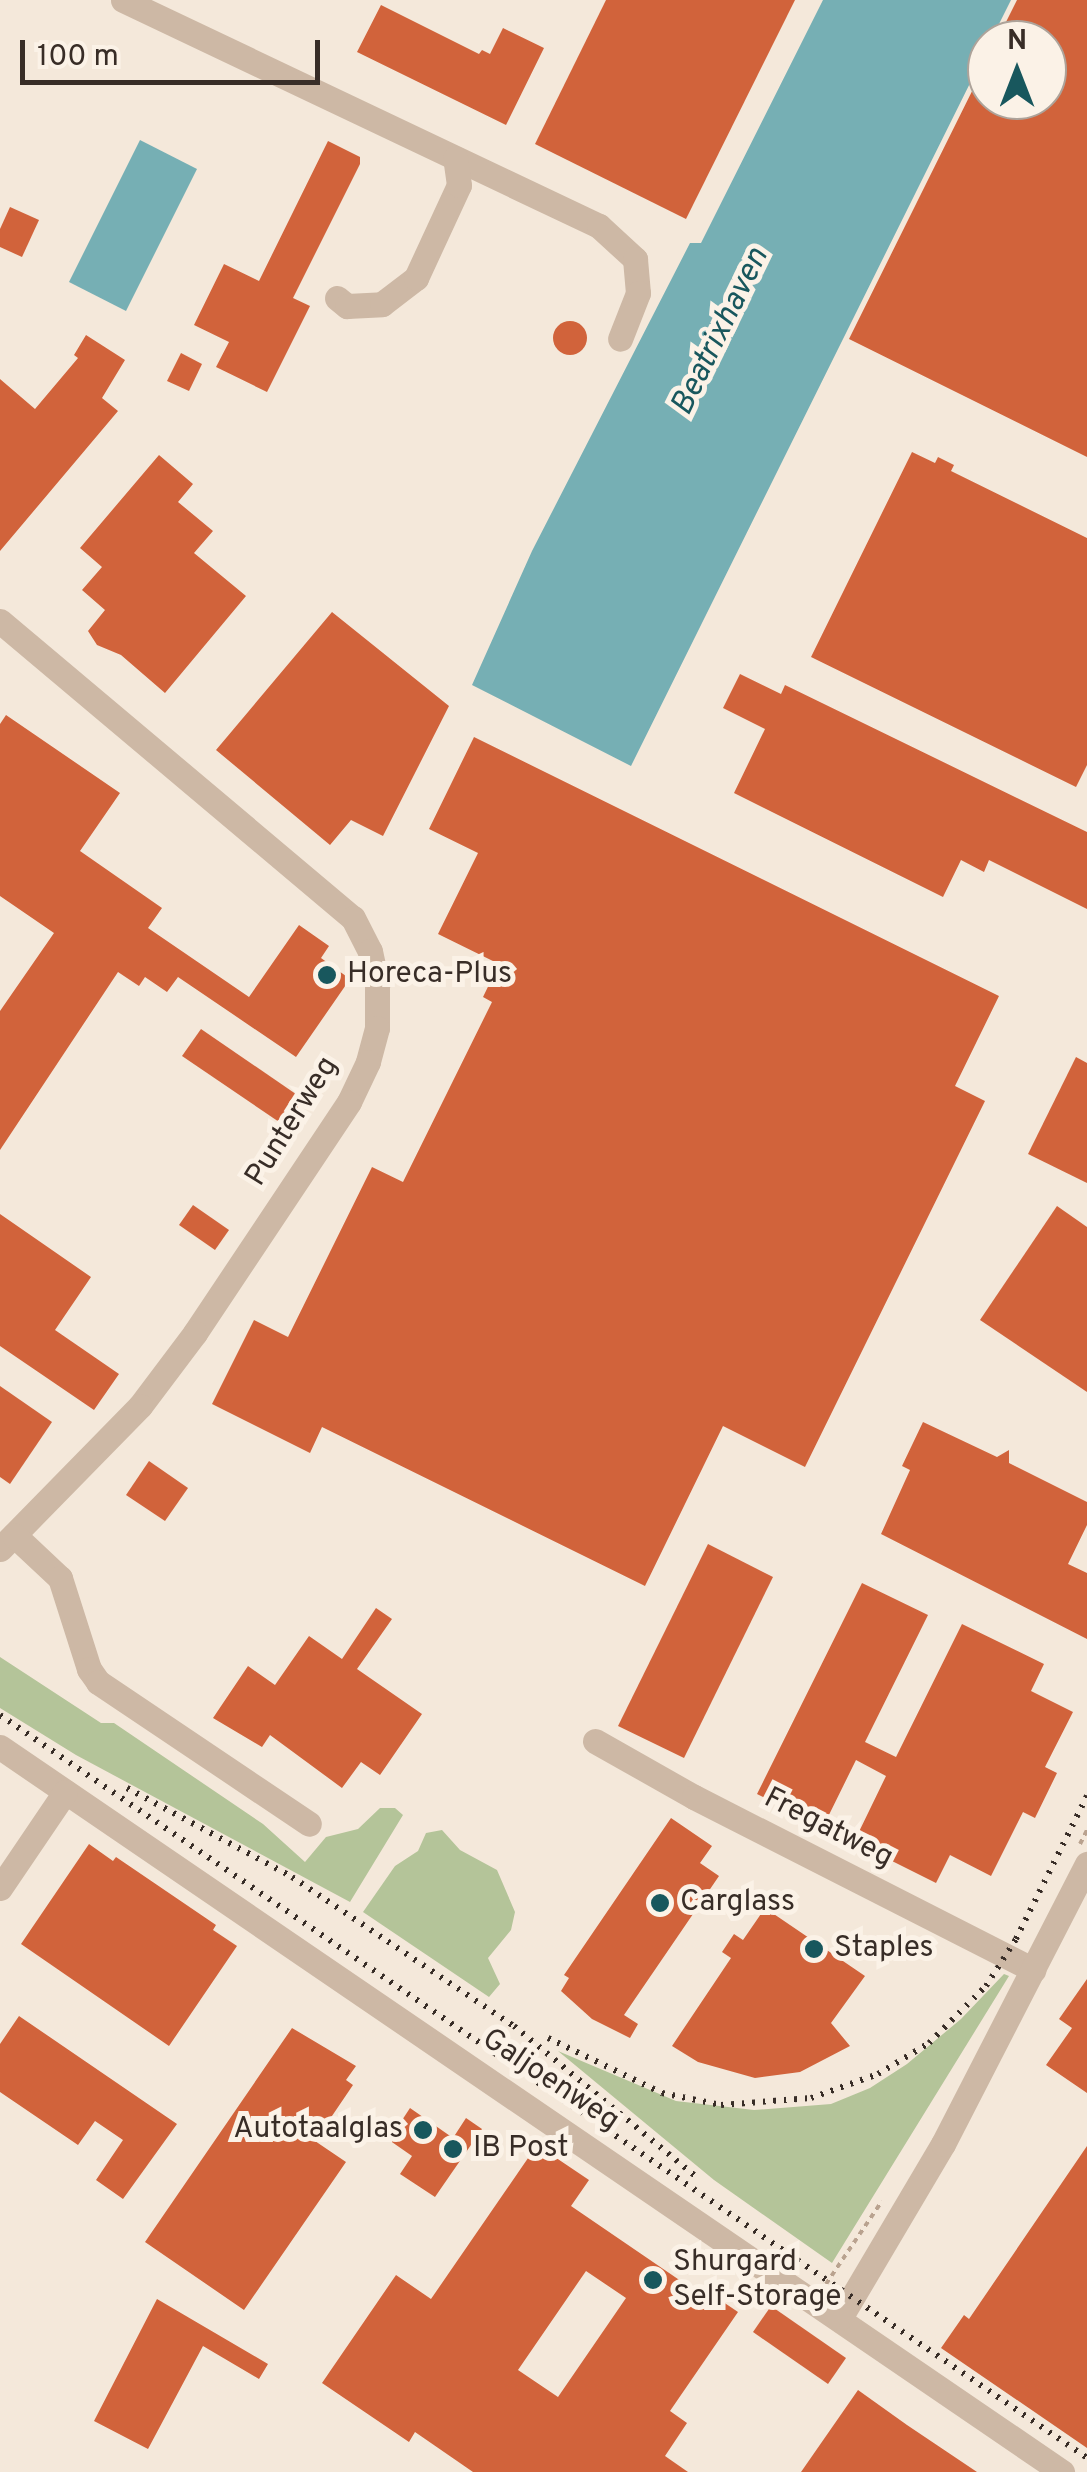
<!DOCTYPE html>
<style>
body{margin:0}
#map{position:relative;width:1087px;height:2472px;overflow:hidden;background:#f4e8da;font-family:Overpass,sans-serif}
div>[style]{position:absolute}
.green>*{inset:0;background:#b4c499}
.water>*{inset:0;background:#76afb4}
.building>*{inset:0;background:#d1633b}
.round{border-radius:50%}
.path>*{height:4px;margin-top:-2px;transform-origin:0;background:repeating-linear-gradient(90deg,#b9a28f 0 5px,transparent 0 10px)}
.minor>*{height:25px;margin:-12.5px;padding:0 12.5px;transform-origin:12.5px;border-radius:12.5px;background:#cdb8a5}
.rail>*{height:6px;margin-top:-3px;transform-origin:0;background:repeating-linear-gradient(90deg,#382d27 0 2.5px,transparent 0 10.5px)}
.dots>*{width:28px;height:28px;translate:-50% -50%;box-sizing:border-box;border:5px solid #fbf2e7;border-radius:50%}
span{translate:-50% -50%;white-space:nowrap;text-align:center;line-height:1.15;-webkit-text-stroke:10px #fbf2e7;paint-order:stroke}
.poi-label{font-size:30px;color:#382d27}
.left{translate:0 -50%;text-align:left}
.right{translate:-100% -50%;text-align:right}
.street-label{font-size:30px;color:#382d27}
.water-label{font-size:32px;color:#18575d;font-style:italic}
.north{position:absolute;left:967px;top:20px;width:100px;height:100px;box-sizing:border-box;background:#fbf2e7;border:2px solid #ada39a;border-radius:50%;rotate:0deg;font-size:28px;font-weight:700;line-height:40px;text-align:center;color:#382d27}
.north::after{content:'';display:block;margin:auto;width:35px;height:45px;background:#18575d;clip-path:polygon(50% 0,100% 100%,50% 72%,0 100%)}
.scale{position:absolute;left:20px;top:40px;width:300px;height:45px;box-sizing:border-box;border:5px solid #382d27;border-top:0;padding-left:12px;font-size:30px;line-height:35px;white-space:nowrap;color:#382d27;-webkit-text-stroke:8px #fbf2e7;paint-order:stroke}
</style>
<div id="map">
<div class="green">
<div style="clip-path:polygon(0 1657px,101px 1723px,114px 1723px,263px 1824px,305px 1862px,326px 1837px,358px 1829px,380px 1808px,395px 1808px,403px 1815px,350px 1902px,76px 1755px,0 1708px)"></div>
<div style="clip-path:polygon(442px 1830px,460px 1850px,497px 1870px,515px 1912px,511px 1930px,488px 1958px,500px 1984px,489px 1997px,363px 1912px,395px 1866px,418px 1851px,426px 1833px)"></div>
<div style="clip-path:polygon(1004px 1974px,1009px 1976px,832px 2263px,714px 2180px,558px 2051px,676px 2101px,754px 2110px,831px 2104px,870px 2088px,907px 2064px,961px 2019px)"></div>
</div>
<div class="water">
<div style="clip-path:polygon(823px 0,1011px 0,991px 40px,987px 40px,987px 49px,631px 766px,472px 685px,532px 551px,690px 243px,701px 243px)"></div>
<div style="clip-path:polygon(140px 140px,197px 169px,126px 311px,69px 282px)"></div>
</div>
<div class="building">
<div style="clip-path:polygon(606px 0,795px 0,686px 219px,535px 144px)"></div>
<div style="clip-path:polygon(1017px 0,1087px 0,1087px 457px,849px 339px,987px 61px,987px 100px,1047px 100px,1047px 40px,997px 40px)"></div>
<div style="clip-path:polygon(381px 5px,479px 54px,482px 50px,490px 54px,503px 28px,544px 48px,506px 125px,357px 52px)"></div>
<div style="clip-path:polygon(328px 141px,360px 157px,360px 164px,293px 298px,310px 306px,267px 392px,216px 367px,229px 342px,194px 325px,224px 264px,259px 281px)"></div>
<div style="clip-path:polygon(10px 207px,39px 220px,22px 257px,0 247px,0 229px)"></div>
<div class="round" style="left:553px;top:321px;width:34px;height:34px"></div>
<div style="clip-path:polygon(86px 335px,125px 360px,102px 398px,118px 411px,0 551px,0 379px,35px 409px,78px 358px,74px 355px)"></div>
<div style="clip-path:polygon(181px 353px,202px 364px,189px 391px,167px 381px)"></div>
<div style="clip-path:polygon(912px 452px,935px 463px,938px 457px,954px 465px,951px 471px,1087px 538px,1087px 765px,1076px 787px,811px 657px)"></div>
<div style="clip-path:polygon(159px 455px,193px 484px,178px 502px,213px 531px,194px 553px,246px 596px,165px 693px,121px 655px,97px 645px,88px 631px,105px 610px,82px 590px,102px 567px,80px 548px)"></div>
<div style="clip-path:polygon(332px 612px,449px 706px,383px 836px,351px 820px,330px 845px,216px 750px)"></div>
<div style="clip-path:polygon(740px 674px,781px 694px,785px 685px,1087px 832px,1087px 909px,989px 860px,984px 872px,961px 860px,943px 897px,734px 793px,765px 729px,723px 708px)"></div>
<div style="clip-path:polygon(6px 715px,120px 793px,80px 851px,162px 908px,148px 928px,249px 997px,299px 925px,329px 946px,321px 958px,350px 979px,296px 1057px,178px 977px,167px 992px,145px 977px,139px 986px,118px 972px,0 1150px,0 1011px,54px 933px,0 896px,0 724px)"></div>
<div style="clip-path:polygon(474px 737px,999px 996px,955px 1086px,985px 1101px,805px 1467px,723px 1426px,645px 1586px,322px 1427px,310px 1453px,212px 1404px,254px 1320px,288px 1337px,372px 1167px,403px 1182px,492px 1002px,483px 997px,499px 964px,438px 934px,478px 853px,429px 829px)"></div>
<div style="clip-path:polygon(201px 1029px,306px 1101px,288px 1128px,182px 1056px)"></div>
<div style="clip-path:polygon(1076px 1057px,1087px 1063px,1087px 1183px,1028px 1154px)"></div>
<div style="clip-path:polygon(193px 1205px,229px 1230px,215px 1250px,179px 1225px)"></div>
<div style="clip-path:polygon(1057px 1206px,1087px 1227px,1087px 1392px,980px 1320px)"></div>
<div style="clip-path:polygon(0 1214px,91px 1277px,55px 1330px,119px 1374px,94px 1410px,0 1346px)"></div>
<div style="clip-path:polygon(0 1386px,52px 1422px,10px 1484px,0 1477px)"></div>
<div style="clip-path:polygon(923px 1422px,997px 1457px,1009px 1450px,1009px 1463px,1087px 1502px,1087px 1525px,1068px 1564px,1087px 1573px,1087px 1639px,881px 1534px,910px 1470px,902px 1466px)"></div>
<div style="clip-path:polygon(149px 1461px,188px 1488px,165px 1521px,126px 1495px)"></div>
<div style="clip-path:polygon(708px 1544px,773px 1577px,684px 1758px,618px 1726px)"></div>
<div style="clip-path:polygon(862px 1583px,928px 1615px,865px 1742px,896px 1757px,962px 1624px,1044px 1664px,1031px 1691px,1073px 1712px,1045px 1767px,1057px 1773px,1035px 1818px,1023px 1812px,991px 1876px,950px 1855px,936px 1883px,854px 1842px,886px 1776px,856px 1760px,823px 1827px,757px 1794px)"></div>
<div style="clip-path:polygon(376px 1608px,392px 1619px,357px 1669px,422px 1714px,380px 1775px,361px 1762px,342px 1788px,270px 1735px,262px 1747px,213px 1718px,248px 1666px,275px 1685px,309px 1636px,342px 1659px)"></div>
<div style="clip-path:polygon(671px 1818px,712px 1846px,700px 1863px,719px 1876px,624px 2015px,638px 2024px,630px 2038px,592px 2019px,561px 1991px,569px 1978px,564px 1975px)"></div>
<div style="clip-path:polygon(89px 1844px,113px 1861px,116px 1857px,216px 1925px,213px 1930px,237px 1946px,169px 2046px,21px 1944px)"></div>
<div style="clip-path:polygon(765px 1908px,865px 1976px,831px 2023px,850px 2046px,800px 2072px,755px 2078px,698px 2062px,672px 2046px,731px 1958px,722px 1952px,734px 1934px,743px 1940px)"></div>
<div style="clip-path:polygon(1087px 1979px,1087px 2093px,1046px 2065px,1072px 2028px,1059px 2019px)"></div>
<div style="clip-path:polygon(19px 2016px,177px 2124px,123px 2199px,96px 2180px,123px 2140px,95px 2121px,78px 2145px,0 2092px,0 2044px)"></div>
<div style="clip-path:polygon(292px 2028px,356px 2066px,346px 2080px,353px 2085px,315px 2141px,346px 2162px,244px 2310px,145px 2242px)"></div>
<div style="clip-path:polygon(410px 2108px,453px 2138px,466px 2118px,482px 2129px,435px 2197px,400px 2174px,412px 2156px,389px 2140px)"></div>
<div style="clip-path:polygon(evenodd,537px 2145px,589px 2180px,571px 2206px,694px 2290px,698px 2285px,738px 2312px,670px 2411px,687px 2423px,665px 2456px,688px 2472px,473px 2472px,415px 2432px,409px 2442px,322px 2383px,396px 2275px,431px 2299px,537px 2145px,586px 2271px,626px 2298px,558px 2397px,518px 2370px,586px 2271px)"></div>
<div style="clip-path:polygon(1087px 2146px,1087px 2448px,941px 2348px,964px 2315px,969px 2319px)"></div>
<div style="clip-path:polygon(157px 2299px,268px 2364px,259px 2379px,203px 2346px,148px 2449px,94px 2421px)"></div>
<div style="clip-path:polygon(771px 2306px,846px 2358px,828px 2384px,753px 2332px)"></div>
<div style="clip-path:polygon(858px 2390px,907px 2425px,977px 2472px,801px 2472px)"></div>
</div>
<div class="path">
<div style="left:1080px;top:1844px;width:16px;rotate:-63deg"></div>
<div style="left:826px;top:2284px;width:100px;rotate:-56deg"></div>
</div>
<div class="minor">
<div style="left:123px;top:0;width:527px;rotate:25.4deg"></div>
<div style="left:599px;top:226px;width:49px;rotate:42.5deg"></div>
<div style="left:635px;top:259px;width:34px;rotate:85deg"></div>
<div style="left:638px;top:293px;width:49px;rotate:111.4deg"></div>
<div style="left:337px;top:298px;width:13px;rotate:39deg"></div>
<div style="left:347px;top:306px;width:35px;rotate:-3deg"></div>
<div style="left:382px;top:304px;width:43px;rotate:-37.4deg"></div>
<div style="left:416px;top:278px;width:102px;rotate:-65.2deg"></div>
<div style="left:459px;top:185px;width:27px;rotate:-98deg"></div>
<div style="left:0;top:621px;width:461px;rotate:40.1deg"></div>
<div style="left:353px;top:918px;width:37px;rotate:63deg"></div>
<div style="left:370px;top:951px;width:35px;rotate:78deg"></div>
<div style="left:377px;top:985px;width:43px;rotate:90deg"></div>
<div style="left:377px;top:1028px;width:35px;rotate:105deg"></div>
<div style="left:368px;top:1062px;width:44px;rotate:115.4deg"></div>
<div style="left:349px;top:1102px;width:278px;rotate:123.7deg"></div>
<div style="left:195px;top:1333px;width:91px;rotate:127deg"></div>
<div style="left:140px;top:1406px;width:200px;rotate:134.4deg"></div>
<div style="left:14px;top:1535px;width:63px;rotate:43.1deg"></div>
<div style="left:60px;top:1578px;width:96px;rotate:72.3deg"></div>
<div style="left:89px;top:1669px;width:16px;rotate:55deg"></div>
<div style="left:98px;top:1682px;width:254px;rotate:33.9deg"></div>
<div style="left:595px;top:1741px;width:114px;rotate:29.5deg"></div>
<div style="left:694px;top:1797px;width:381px;rotate:27deg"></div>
<div style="left:0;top:1747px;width:1286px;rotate:34.32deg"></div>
<div style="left:0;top:1888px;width:116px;rotate:-55.9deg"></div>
<div style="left:840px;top:2318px;width:202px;rotate:-59.4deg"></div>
<div style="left:943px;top:2144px;width:315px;rotate:-62.8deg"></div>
</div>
<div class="rail">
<div style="left:0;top:1715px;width:1317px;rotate:34.35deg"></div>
<div style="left:127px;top:1788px;width:187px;rotate:28.3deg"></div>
<div style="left:292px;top:1877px;width:267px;rotate:33.9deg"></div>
<div style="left:514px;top:2026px;width:240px;rotate:39.6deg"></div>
<div style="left:548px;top:2038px;width:127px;rotate:25.8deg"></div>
<div style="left:662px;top:2093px;width:60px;rotate:11.5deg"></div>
<div style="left:721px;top:2105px;width:90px;rotate:-4.4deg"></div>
<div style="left:811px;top:2098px;width:71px;rotate:-19.7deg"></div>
<div style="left:878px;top:2074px;width:60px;rotate:-31.3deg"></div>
<div style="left:929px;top:2043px;width:81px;rotate:-45deg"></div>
<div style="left:986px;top:1986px;width:56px;rotate:-57.4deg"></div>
<div style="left:1016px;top:1939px;width:160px;rotate:-63.6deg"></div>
</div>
<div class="dots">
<div style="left:327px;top:975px;background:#18575d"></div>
<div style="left:660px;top:1903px;background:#18575d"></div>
<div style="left:814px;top:1949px;background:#18575d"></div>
<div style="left:423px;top:2130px;background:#18575d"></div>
<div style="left:453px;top:2149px;background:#18575d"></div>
<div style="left:653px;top:2280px;background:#18575d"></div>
</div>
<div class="poi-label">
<span class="left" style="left:347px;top:975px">Horeca-Plus</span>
<span class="left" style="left:680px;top:1903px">Carglass</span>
<span class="left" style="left:834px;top:1949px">Staples</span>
<span class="right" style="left:403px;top:2130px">Autotaalglas</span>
<span class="left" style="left:473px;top:2149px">IB Post</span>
<span class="left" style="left:673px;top:2280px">Shurgard<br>Self-Storage</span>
</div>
<div class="street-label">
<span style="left:293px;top:1122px;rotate:-58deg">Punterweg</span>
<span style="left:828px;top:1829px;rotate:27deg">Fregatweg</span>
<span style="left:550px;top:2081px;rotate:34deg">Galjoenweg</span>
</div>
<div class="water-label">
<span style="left:721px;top:332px;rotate:-64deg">Beatrixhaven</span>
</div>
<div class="north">N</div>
<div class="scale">100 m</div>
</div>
